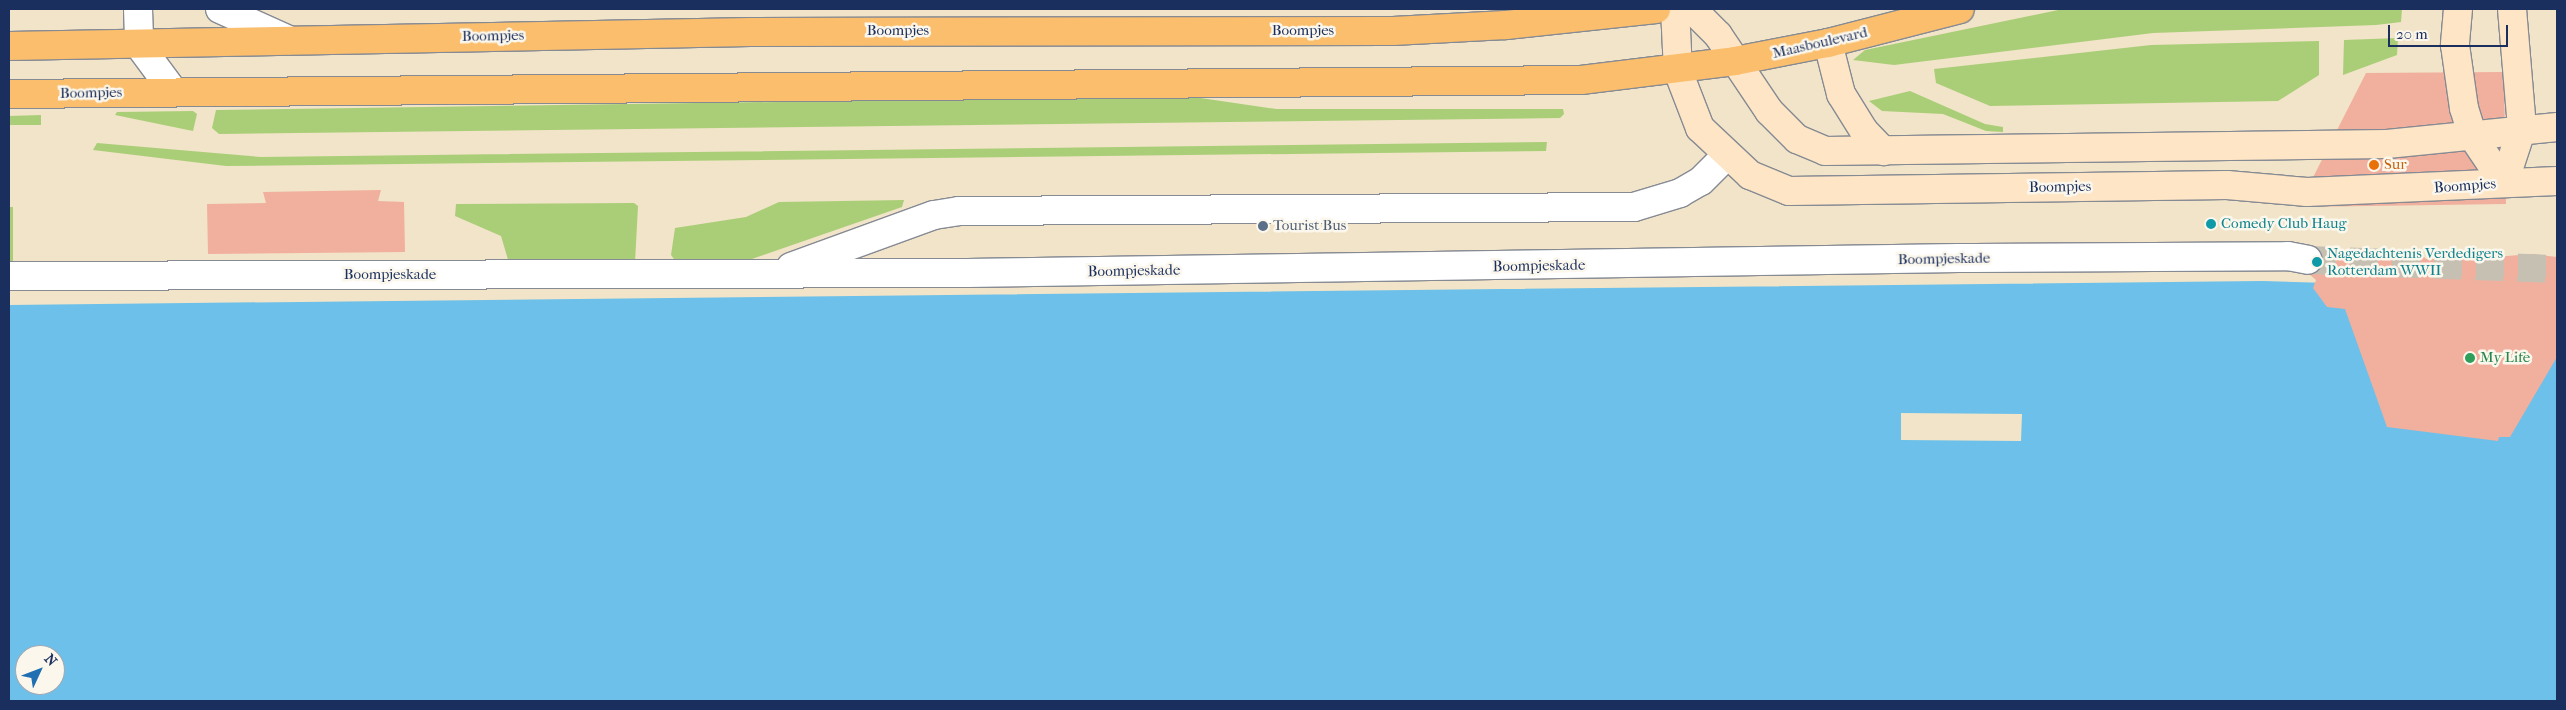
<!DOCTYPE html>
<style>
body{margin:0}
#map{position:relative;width:2566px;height:710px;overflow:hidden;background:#f1e4c8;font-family:"IM FELL French Canon",serif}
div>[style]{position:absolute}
.green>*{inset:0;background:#aace77}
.water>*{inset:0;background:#6cc0e9}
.pier>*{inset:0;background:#f1e4c8}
.building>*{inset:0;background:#f1af9e}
.minor-tunnel>*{height:28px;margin-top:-14px;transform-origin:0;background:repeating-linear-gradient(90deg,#c6c0b3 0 28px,transparent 0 42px)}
.roads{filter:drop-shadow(1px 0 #868a93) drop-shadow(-1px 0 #868a93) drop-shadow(0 1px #868a93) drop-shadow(0 -1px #868a93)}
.minor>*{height:28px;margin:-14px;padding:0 14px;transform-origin:14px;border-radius:14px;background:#fff}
.secondary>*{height:28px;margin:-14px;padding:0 14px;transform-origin:14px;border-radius:14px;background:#fde5c5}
.primary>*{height:28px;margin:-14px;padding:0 14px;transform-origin:14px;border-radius:14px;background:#fabe6d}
.dots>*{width:14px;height:14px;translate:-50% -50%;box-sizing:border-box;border:2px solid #fbf7ec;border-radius:50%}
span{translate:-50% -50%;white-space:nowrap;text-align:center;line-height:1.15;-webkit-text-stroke:5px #fbf7ec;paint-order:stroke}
.street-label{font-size:15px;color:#1b2f5e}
.food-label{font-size:15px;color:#c56008}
.left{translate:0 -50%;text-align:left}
.culture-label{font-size:15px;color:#0d838f}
.service-label{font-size:15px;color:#4e5e75}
.leisure-label{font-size:15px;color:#27864d}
.frame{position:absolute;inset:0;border:10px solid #1b2f5e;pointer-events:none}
.north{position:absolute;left:15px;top:645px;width:50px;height:50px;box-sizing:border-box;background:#fbf7ec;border:1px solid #a1a7b3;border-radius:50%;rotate:47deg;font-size:14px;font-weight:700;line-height:20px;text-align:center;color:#1b2f5e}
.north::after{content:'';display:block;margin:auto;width:18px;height:22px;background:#1f6fb2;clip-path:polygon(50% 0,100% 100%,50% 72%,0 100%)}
.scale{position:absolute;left:2388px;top:25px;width:120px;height:22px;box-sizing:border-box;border:2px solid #1b2f5e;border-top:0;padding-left:6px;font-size:15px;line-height:18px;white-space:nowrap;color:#1b2f5e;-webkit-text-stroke:4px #fbf7ec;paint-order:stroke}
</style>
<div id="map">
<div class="green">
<div style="clip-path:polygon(2063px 9px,2402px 9px,2401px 22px,2376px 25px,2153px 33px,1894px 65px,1853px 60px,1865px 50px)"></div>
<div style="clip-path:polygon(2398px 38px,2397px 55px,2343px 75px,2344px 40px)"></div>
<div style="clip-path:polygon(2319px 41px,2319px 75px,2278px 101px,1990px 106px,1936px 83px,1934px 69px,2151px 45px)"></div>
<div style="clip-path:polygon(1910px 91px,1985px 124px,2003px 127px,2003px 132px,1986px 131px,1943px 114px,1882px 111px,1869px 101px)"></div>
<div style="clip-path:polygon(1187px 96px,1276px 109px,1563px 109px,1564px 114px,1560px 118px,219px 134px,212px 128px,216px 110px)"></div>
<div style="clip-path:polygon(193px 111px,197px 114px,193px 131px,115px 115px,117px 112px)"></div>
<div style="clip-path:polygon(41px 115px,41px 125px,9px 125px,9px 116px)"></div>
<div style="clip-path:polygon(1547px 142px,1546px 151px,226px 166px,93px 150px,97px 143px,261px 157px)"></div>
<div style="clip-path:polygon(904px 200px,902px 207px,752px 259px,674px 259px,671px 255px,675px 228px,746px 217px,779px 202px)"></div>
<div style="clip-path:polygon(634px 203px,638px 206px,635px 263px,509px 263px,501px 236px,455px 216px,456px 204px)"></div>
<div style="clip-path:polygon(9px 207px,13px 207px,13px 266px,9px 266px)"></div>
</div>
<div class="water">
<div style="clip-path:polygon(evenodd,2262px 281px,2557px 290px,2557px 701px,9px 701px,9px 305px,2262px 281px,25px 655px,55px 655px,55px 685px,25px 685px,25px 655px)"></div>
</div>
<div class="pier">
<div style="clip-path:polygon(1901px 413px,2022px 414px,2021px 441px,1901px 440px)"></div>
</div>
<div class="building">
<div style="clip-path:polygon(2504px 72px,2506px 204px,2298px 207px,2366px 73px)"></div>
<div style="clip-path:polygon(381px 190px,378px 201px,404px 202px,405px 252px,208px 254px,207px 204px,266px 203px,263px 192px)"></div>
<div style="clip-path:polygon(2478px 254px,2481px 258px,2533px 254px,2557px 257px,2557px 357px,2510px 437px,2499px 437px,2498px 441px,2387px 427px,2345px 309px,2327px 307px,2313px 288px,2316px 280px,2301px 267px,2315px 260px,2363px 259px,2367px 255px,2371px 259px,2419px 259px,2422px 255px,2426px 259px,2474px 258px)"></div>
</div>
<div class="minor-tunnel">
<div style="left:2308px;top:260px;width:249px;rotate:2.1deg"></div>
</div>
<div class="roads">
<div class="minor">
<div style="left:138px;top:9px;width:36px;rotate:88deg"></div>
<div style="left:139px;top:45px;width:57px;rotate:53.5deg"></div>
<div style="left:220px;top:9px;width:76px;rotate:24.2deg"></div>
<div style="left:791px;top:267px;width:152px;rotate:-20deg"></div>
<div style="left:934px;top:215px;width:25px;rotate:-9deg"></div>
<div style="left:959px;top:211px;width:675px;rotate:-0.34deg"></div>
<div style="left:1634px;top:207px;width:48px;rotate:-16.9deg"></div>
<div style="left:1680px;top:193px;width:24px;rotate:-30deg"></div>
<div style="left:1701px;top:181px;width:35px;rotate:-45deg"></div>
<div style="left:9px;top:276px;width:958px;rotate:-0.18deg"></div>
<div style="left:967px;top:273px;width:992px;rotate:-0.87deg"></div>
<div style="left:1959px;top:258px;width:329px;rotate:-0.3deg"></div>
<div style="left:2288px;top:256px;width:20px;rotate:11deg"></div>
</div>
<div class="secondary">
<div style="left:1675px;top:9px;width:62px;rotate:87.2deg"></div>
<div style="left:1678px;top:71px;width:61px;rotate:68.9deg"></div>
<div style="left:1700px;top:128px;width:69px;rotate:43.2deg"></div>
<div style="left:1750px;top:175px;width:42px;rotate:22.3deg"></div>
<div style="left:1789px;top:191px;width:438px;rotate:-0.8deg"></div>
<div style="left:2227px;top:185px;width:80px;rotate:5deg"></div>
<div style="left:2307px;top:192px;width:250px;rotate:-2.5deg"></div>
<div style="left:1692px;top:9px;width:37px;rotate:45deg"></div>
<div style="left:1718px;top:35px;width:92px;rotate:56.1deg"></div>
<div style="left:1769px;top:111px;width:40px;rotate:45deg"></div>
<div style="left:1797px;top:139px;width:30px;rotate:23deg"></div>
<div style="left:1825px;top:151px;width:562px;rotate:-0.71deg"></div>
<div style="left:2387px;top:144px;width:171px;rotate:-5.7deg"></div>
<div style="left:2458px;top:9px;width:36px;rotate:95deg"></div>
<div style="left:2455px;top:45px;width:64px;rotate:81.9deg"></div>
<div style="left:2464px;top:108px;width:30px;rotate:73deg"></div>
<div style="left:2473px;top:137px;width:55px;rotate:56deg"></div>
<div style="left:1828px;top:43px;width:53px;rotate:75.7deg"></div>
<div style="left:1841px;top:94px;width:44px;rotate:58.1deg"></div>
<div style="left:1864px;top:131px;width:28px;rotate:46deg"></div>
<div style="left:2504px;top:183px;width:58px;rotate:-71.9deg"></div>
<div style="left:2522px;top:128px;width:119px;rotate:-94.8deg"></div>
</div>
<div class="primary">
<div style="left:9px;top:46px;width:741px;rotate:-1.08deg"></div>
<div style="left:750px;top:32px;width:643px;rotate:-0.09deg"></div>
<div style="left:1393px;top:31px;width:113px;rotate:-3deg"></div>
<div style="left:1506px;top:25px;width:151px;rotate:-6.1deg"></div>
<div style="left:9px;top:94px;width:1572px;rotate:-0.51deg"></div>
<div style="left:1581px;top:80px;width:155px;rotate:-7deg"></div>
<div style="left:1735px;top:61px;width:95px;rotate:-11deg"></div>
<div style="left:1828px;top:43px;width:136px;rotate:-14.4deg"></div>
</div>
</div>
<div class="dots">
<div style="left:2374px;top:165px;background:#e8710a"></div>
<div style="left:2211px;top:224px;background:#0f9aa8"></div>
<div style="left:1263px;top:226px;background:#5c6f8a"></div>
<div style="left:2317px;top:262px;background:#0f9aa8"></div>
<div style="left:2470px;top:358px;background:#2e9e5b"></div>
</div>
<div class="street-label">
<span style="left:898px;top:31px">Boompjes</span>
<span style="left:1303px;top:31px">Boompjes</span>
<span style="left:493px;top:36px;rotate:-1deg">Boompjes</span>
<span style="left:1820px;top:43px;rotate:-13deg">Maasboulevard</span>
<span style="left:91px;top:93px;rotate:-1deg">Boompjes</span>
<span style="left:2465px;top:186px;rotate:-4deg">Boompjes</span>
<span style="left:2060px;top:187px;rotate:-1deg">Boompjes</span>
<span style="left:1944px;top:259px;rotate:-1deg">Boompjeskade</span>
<span style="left:1539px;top:266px;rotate:-1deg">Boompjeskade</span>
<span style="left:1134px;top:271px;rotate:-1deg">Boompjeskade</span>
<span style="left:390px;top:275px">Boompjeskade</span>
</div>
<div class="food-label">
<span class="left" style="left:2384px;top:165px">Sur</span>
</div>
<div class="culture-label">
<span class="left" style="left:2221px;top:224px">Comedy Club Haug</span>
<span class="left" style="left:2327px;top:262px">Nagedachtenis Verdedigers<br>Rotterdam WWII</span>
</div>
<div class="service-label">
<span class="left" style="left:1273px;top:226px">Tourist Bus</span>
</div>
<div class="leisure-label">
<span class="left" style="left:2480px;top:358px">My Life</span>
</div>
<div class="frame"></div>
<div class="north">N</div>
<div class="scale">20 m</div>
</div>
